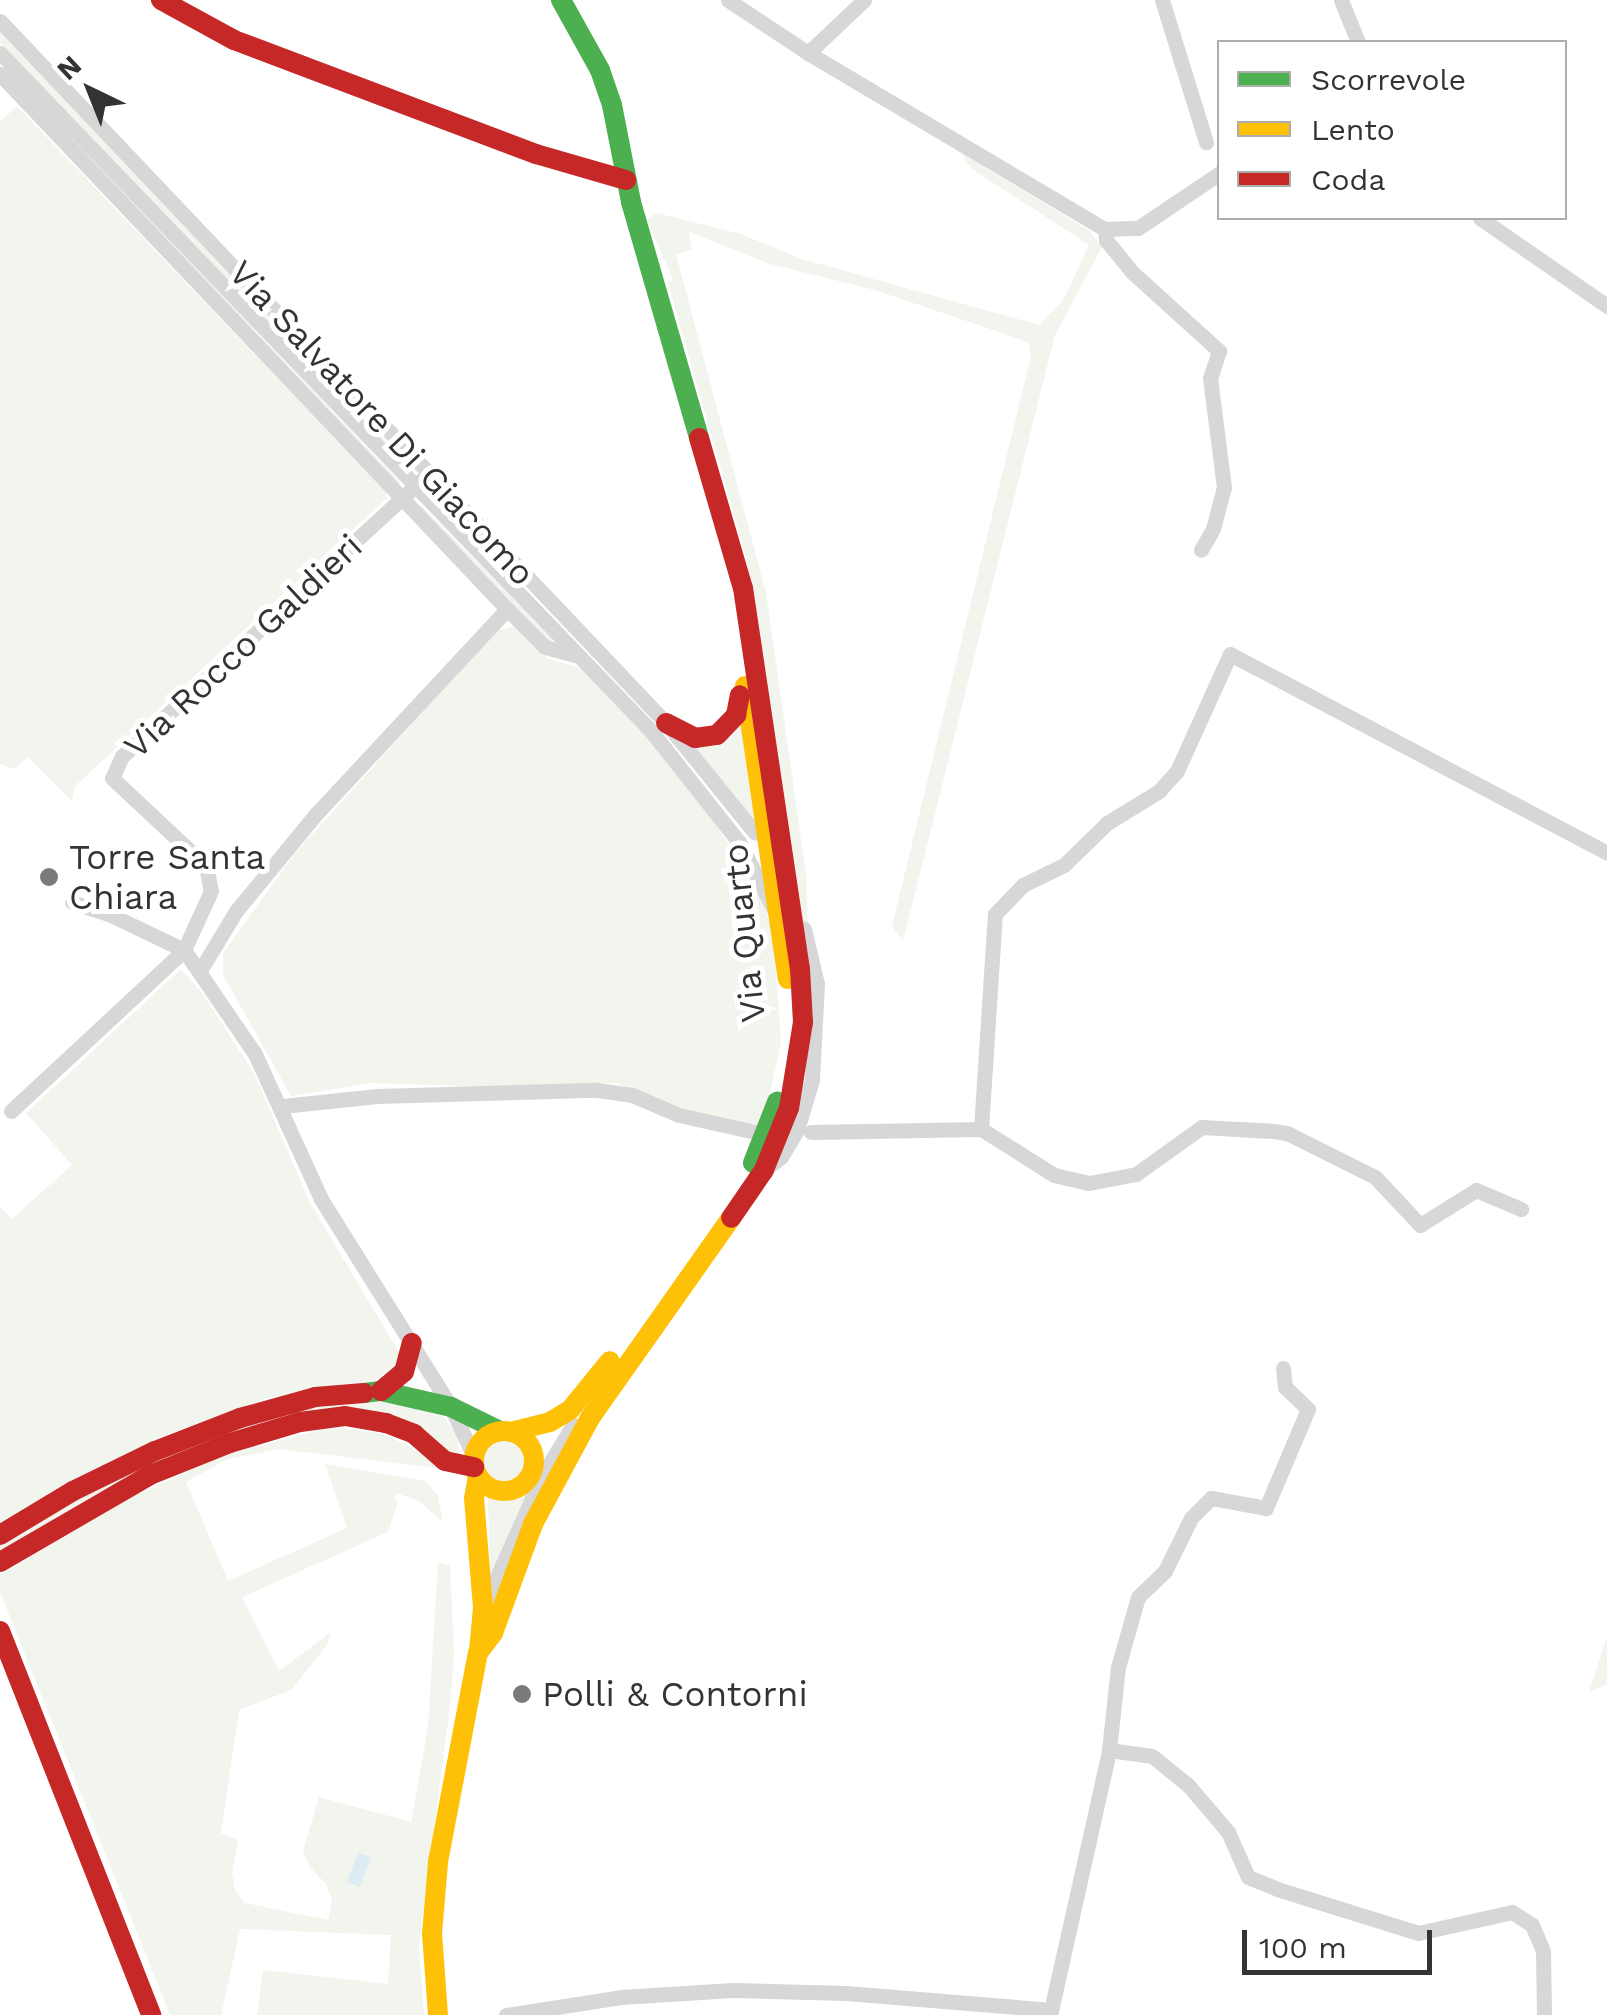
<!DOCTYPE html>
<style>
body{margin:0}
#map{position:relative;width:1607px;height:2015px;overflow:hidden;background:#fff;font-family:"Work Sans",sans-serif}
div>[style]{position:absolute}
.green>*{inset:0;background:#f1f5ed}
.round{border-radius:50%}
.water>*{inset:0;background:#ddebf3}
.street>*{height:15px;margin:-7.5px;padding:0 7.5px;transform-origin:7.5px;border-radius:7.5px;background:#d7d7d7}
.fast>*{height:20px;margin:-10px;padding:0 10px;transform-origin:10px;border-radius:10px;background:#4caf50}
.slow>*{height:20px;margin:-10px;padding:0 10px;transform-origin:10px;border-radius:10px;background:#ffc107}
.slow>.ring{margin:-10px;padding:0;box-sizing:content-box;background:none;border:20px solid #ffc107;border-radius:50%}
.jam>*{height:20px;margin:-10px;padding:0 10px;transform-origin:10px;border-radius:10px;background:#c62828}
.dots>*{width:28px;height:28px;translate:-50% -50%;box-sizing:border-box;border:5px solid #fff;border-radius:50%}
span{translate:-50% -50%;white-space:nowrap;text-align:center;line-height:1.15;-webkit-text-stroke:10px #fff;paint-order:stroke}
.street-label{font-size:35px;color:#333}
.poi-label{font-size:35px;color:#333}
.left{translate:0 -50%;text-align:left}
.legend{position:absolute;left:1217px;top:40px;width:350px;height:180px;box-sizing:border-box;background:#fff;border:2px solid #adadad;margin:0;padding:12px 18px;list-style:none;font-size:30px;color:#333}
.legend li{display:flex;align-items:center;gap:20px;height:50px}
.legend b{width:50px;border:2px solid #adadad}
.north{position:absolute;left:40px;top:40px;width:100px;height:100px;-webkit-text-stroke:8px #fff;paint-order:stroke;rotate:317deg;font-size:28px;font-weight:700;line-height:40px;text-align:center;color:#333}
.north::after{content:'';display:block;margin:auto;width:35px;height:45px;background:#333;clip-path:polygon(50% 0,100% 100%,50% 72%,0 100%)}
.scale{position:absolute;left:1242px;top:1930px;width:190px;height:45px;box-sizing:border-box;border:5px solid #333;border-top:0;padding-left:12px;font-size:30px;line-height:35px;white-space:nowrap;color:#333;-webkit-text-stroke:8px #fff;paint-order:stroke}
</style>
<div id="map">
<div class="green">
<div style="clip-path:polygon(0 32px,368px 417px,401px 461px,0 43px)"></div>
<div style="clip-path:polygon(0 62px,401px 483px,398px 485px)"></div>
<div style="clip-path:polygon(17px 106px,386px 492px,387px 498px,75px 786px,72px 801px,28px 757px,14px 769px,0 764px,0 122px)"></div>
<div style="clip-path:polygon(961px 153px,1090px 231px,1102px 247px,1055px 335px,903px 941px,892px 926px,1031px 356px,1028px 342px,875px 290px,770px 264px,689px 232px,692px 250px,676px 254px,766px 593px,806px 874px,808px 924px,799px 928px,746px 558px,668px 283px,673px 280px,647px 220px,657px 213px,741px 234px,802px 259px,1039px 325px,1064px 299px,1089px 245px,972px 169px)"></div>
<div style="clip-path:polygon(421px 505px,553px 639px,549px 644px,418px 507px)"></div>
<div style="clip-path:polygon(515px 626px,546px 658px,583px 669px,644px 732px,709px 813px,762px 900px,773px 933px,781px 1042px,763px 1126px,681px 1110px,616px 1083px,495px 1087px,372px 1083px,291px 1096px,223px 975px,223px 953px,293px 856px,495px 631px)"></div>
<div style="clip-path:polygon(739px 723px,742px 724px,760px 830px,692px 744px)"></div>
<div style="clip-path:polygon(181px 969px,203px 994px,255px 1075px,309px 1201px,400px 1354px,396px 1366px,375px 1381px,271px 1397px,162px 1436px,66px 1483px,0 1523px,0 1207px,12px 1219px,72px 1165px,26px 1113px)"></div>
<div style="clip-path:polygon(384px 1400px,444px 1417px,456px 1434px,460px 1453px,454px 1456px,363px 1410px,161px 1462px,90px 1497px,0 1552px,0 1544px,78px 1495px,193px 1441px,297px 1408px)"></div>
<div style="clip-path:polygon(331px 1427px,379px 1433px,410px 1446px,438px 1468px,279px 1449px,225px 1460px,186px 1482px,228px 1581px,347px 1528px,325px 1464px,425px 1481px,438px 1496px,443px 1522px,417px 1500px,399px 1494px,393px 1498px,398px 1502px,388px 1532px,242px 1597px,279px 1671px,331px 1632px,328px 1644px,291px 1690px,239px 1710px,221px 1833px,238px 1840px,232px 1873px,235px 1890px,245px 1903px,328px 1920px,332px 1900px,326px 1884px,310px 1867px,303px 1851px,319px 1797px,411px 1822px,428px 1728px,438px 1562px,450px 1565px,454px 1656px,450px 1706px,419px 1945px,424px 2015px,257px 2015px,263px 1970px,388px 1984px,391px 1935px,240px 1929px,221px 2015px,170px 2015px,0 1592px,0 1575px,126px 1499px,224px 1455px)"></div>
<div class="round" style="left:480px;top:1437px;width:46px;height:46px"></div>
<div style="clip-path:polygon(528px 1491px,490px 1582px,488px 1497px,506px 1498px)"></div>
<div style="clip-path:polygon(1607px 1637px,1607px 1684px,1589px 1692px)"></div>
</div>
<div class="water">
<div style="clip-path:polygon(358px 1853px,371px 1857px,360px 1887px,347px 1882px)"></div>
</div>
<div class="street">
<div style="left:728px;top:0;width:96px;rotate:33.5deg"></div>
<div style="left:808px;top:53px;width:345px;rotate:30.7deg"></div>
<div style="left:1105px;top:229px;width:33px;rotate:-2deg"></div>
<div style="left:1138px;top:228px;width:99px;rotate:-33.9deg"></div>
<div style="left:1162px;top:0;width:149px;rotate:72.8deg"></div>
<div style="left:1341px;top:0;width:45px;rotate:68deg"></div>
<div style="left:0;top:21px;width:968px;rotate:46.51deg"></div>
<div style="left:666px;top:723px;width:141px;rotate:51deg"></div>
<div style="left:0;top:53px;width:940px;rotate:46.16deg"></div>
<div style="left:651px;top:731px;width:142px;rotate:51.6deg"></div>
<div style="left:739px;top:842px;width:76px;rotate:62.8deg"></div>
<div style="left:808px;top:53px;width:77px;rotate:-43.4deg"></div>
<div style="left:0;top:74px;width:737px;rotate:46.54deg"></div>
<div style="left:507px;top:609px;width:54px;rotate:45deg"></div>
<div style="left:545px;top:647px;width:34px;rotate:15deg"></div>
<div style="left:1480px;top:218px;width:155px;rotate:34.7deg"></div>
<div style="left:1105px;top:229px;width:11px;rotate:85deg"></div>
<div style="left:1106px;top:240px;width:41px;rotate:50.9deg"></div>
<div style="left:1132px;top:272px;width:118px;rotate:42.2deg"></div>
<div style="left:1219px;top:351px;width:28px;rotate:108deg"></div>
<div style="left:1210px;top:378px;width:110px;rotate:82.7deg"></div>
<div style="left:1224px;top:487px;width:43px;rotate:104.7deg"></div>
<div style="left:1213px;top:529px;width:24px;rotate:120deg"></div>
<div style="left:428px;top:474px;width:416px;rotate:137.3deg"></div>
<div style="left:122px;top:756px;width:24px;rotate:114deg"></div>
<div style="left:112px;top:778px;width:129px;rotate:43.1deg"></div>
<div style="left:206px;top:866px;width:25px;rotate:79deg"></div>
<div style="left:211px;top:891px;width:65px;rotate:114.6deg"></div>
<div style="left:184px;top:950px;width:126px;rotate:55.7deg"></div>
<div style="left:255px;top:1054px;width:159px;rotate:65.5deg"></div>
<div style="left:321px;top:1199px;width:245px;rotate:58deg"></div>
<div style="left:451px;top:1407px;width:55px;rotate:65.3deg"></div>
<div style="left:201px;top:969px;width:68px;rotate:-58.9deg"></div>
<div style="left:236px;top:911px;width:126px;rotate:-50.5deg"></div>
<div style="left:316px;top:814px;width:280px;rotate:-47deg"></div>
<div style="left:282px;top:1106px;width:96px;rotate:-6deg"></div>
<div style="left:377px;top:1096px;width:220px;rotate:-1.6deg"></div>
<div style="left:597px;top:1090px;width:35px;rotate:8deg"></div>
<div style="left:632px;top:1095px;width:51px;rotate:23.1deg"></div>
<div style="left:679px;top:1115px;width:78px;rotate:12.6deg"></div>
<div style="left:11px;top:1111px;width:236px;rotate:-42.9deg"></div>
<div style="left:184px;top:950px;width:81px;rotate:-154.4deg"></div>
<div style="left:111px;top:915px;width:41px;rotate:-161.6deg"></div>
<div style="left:981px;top:1129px;width:215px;rotate:-86.3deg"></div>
<div style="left:995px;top:914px;width:40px;rotate:-46deg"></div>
<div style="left:1023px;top:885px;width:46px;rotate:-26deg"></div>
<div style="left:1064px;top:865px;width:60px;rotate:-44.3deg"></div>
<div style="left:1107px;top:823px;width:61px;rotate:-31.6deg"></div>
<div style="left:1159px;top:791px;width:27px;rotate:-48deg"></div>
<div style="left:1177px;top:771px;width:128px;rotate:-65.6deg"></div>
<div style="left:1230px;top:654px;width:426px;rotate:27.8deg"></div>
<div style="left:811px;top:1132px;width:170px;rotate:-1deg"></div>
<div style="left:981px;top:1129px;width:86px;rotate:32.2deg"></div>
<div style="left:1054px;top:1175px;width:36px;rotate:13deg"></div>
<div style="left:1089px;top:1183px;width:48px;rotate:-10.8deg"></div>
<div style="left:1136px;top:1174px;width:81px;rotate:-35.5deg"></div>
<div style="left:1202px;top:1127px;width:71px;rotate:3.2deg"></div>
<div style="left:1273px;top:1131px;width:14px;rotate:8deg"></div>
<div style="left:1287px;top:1133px;width:98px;rotate:26.6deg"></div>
<div style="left:1375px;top:1177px;width:66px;rotate:46.8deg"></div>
<div style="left:1420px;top:1225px;width:66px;rotate:-32deg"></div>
<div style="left:1476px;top:1190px;width:49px;rotate:22.9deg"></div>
<div style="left:764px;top:1170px;width:21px;rotate:-37deg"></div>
<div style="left:781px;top:1157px;width:31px;rotate:-59deg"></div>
<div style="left:797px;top:1130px;width:52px;rotate:-73.3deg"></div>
<div style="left:812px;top:1080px;width:96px;rotate:-87deg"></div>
<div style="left:817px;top:984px;width:57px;rotate:-103.3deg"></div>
<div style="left:1283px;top:1368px;width:19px;rotate:84deg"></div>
<div style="left:1285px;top:1387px;width:32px;rotate:44deg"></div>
<div style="left:1308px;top:1409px;width:108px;rotate:113deg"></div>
<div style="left:1266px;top:1508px;width:56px;rotate:-169.7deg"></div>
<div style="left:1211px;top:1498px;width:28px;rotate:135deg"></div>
<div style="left:1191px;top:1518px;width:59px;rotate:116.1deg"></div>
<div style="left:1165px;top:1571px;width:37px;rotate:136deg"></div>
<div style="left:1138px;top:1597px;width:73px;rotate:105.9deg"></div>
<div style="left:1118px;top:1667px;width:83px;rotate:96.2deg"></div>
<div style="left:1109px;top:1750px;width:43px;rotate:7.9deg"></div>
<div style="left:1152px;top:1756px;width:46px;rotate:38.9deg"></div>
<div style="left:1188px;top:1785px;width:62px;rotate:49.6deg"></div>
<div style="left:1228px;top:1832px;width:49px;rotate:66deg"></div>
<div style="left:1248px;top:1877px;width:31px;rotate:22deg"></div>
<div style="left:1277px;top:1889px;width:148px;rotate:17.3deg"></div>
<div style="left:1418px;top:1933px;width:96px;rotate:-12.6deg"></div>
<div style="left:1512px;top:1912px;width:24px;rotate:33deg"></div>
<div style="left:1532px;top:1925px;width:28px;rotate:67deg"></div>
<div style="left:1543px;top:1951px;width:64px;rotate:89.1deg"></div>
<div style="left:483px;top:1608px;width:145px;rotate:-65.9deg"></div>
<div style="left:542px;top:1476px;width:60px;rotate:-58.7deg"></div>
<div style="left:506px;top:2015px;width:116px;rotate:-8.9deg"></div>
<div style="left:621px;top:1997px;width:112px;rotate:-3.6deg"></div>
<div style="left:733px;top:1990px;width:113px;rotate:1.5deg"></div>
<div style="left:846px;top:1993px;width:206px;rotate:4.7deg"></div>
<div style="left:1050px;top:2015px;width:271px;rotate:-77.4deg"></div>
</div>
<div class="fast">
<div style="left:561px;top:0;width:80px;rotate:60.9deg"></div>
<div style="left:600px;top:70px;width:37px;rotate:71deg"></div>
<div style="left:612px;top:105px;width:99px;rotate:78.9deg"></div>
<div style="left:631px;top:202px;width:246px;rotate:73.9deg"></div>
<div style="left:753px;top:1163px;width:66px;rotate:-68.5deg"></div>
<div style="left:364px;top:1393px;width:17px;rotate:-7deg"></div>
<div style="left:381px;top:1391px;width:72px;rotate:12.9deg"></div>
<div style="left:451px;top:1407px;width:55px;rotate:26.1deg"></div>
</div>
<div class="slow">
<div style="left:745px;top:686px;width:296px;rotate:81.7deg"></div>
<div class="ring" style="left:474px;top:1431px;width:40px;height:40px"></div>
<div style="left:510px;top:1432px;width:41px;rotate:-14deg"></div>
<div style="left:550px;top:1422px;width:23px;rotate:-31deg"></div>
<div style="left:570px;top:1410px;width:63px;rotate:-50.8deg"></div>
<div style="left:478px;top:1476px;width:22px;rotate:100deg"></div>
<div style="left:474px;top:1498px;width:110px;rotate:85.3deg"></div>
<div style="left:483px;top:1608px;width:43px;rotate:95.3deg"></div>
<div style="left:438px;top:2015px;width:81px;rotate:-94.2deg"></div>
<div style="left:432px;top:1934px;width:72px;rotate:-85.2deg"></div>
<div style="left:438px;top:1862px;width:213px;rotate:-79.2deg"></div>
<div style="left:478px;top:1653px;width:25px;rotate:-53deg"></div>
<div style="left:493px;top:1633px;width:116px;rotate:-69.8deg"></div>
<div style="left:533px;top:1524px;width:120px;rotate:-61.7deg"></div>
<div style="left:590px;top:1418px;width:245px;rotate:-54.8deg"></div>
</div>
<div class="jam">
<div style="left:161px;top:0;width:83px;rotate:28.7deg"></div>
<div style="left:234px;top:40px;width:323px;rotate:20.7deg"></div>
<div style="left:536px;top:154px;width:94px;rotate:16.1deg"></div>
<div style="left:699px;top:438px;width:156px;rotate:73.7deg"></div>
<div style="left:743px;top:588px;width:385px;rotate:81.5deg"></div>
<div style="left:800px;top:969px;width:53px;rotate:86.8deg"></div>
<div style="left:803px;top:1022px;width:87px;rotate:99.2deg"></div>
<div style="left:789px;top:1108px;width:67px;rotate:112deg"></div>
<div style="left:764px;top:1170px;width:58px;rotate:124.5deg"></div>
<div style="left:666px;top:723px;width:33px;rotate:27deg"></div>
<div style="left:695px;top:738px;width:22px;rotate:-8deg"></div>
<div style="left:717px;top:735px;width:28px;rotate:-46deg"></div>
<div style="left:736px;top:715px;width:20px;rotate:-79deg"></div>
<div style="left:381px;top:1391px;width:30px;rotate:-40deg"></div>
<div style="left:404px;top:1372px;width:30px;rotate:-75deg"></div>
<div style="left:0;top:1535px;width:85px;rotate:-31.1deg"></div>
<div style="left:73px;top:1491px;width:91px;rotate:-26deg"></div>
<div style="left:155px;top:1451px;width:91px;rotate:-21.2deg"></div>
<div style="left:240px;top:1418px;width:78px;rotate:-15.6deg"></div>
<div style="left:315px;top:1397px;width:49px;rotate:-4.7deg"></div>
<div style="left:0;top:1562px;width:173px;rotate:-30.1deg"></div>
<div style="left:150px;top:1475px;width:86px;rotate:-21.8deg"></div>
<div style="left:230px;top:1443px;width:73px;rotate:-16.7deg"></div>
<div style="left:300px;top:1422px;width:45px;rotate:-7.6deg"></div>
<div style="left:345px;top:1416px;width:42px;rotate:9.7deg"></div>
<div style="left:386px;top:1423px;width:30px;rotate:21deg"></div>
<div style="left:414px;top:1434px;width:41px;rotate:41.1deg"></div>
<div style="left:445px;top:1461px;width:30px;rotate:12deg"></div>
<div style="left:0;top:1631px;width:413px;rotate:68.5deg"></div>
</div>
<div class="dots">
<div style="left:49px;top:877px;background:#7a7a7a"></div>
<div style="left:522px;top:1694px;background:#7a7a7a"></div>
</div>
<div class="street-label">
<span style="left:382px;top:423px;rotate:47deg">Via Salvatore Di Giacomo</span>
<span style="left:243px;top:646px;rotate:-43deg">Via Rocco Galdieri</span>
<span style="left:744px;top:933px;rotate:-96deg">Via Quarto</span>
</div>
<div class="poi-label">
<span class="left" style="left:69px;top:877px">Torre Santa<br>Chiara</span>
<span class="left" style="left:542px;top:1694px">Polli &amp; Contorni</span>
</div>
<ul class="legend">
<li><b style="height:12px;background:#4caf50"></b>Scorrevole</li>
<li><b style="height:12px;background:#ffc107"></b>Lento</li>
<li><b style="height:12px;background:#c62828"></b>Coda</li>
</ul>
<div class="north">N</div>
<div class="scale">100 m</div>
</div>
